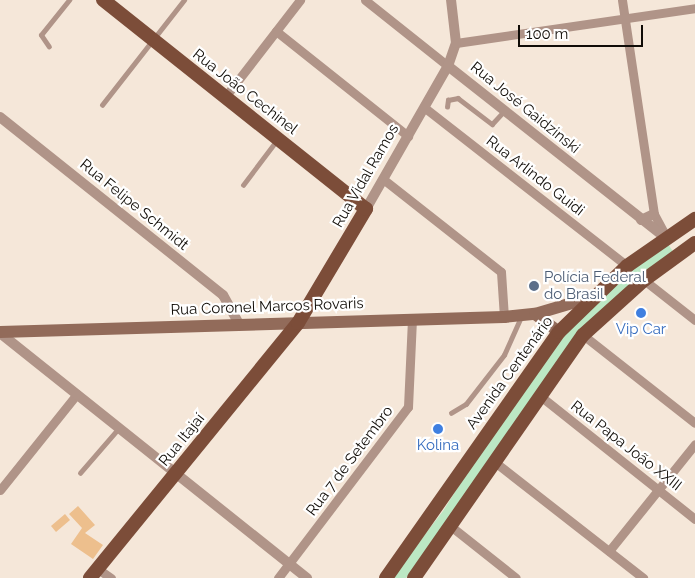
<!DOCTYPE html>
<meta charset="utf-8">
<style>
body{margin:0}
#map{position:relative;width:695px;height:578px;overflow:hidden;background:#f5e7d9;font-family:Raleway,sans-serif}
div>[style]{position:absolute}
.green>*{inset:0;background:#bce8c4}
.building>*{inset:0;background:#edbf8d}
.service>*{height:4.5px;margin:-2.25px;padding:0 2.25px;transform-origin:2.25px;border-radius:2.25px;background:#b09488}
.minor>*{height:9px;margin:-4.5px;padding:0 4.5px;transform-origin:4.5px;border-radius:4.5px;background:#b09488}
.tertiary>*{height:10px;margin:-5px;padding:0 5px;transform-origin:5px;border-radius:5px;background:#b09488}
.secondary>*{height:12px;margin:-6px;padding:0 6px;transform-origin:6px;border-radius:6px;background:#926b5a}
.primary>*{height:14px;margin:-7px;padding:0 7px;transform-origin:7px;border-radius:7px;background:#7c4d39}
.dots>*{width:14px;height:14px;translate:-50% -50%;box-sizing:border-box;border:2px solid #fff;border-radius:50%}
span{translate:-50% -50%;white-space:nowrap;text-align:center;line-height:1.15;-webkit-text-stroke:4.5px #fff;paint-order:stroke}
.street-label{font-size:15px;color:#100c07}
.service-label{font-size:15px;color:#4e5e75}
.left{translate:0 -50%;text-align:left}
.shop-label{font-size:15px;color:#366cbe}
.scale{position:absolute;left:518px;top:25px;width:125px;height:22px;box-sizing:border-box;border:2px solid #100c07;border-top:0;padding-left:6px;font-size:15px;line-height:18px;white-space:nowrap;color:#100c07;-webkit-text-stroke:4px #fff;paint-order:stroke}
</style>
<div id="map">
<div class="green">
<div style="clip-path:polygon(666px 241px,674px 253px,562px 354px,419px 564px,406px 578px,391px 578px,443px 511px,506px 411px,590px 303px)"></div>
</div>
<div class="building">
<div style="clip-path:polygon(78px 506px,95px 525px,85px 533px,103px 545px,93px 559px,71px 544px,82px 528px,69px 514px)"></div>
<div style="clip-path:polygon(65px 514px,70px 520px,56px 532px,51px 526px)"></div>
</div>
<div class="service">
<div style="left:49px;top:47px;width:14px;rotate:-124deg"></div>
<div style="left:41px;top:35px;width:45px;rotate:-51.3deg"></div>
<div style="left:102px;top:105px;width:133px;rotate:-52deg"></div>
<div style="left:447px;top:107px;width:7px;rotate:-82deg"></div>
<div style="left:448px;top:100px;width:10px;rotate:-11deg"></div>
<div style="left:458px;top:98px;width:43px;rotate:37.4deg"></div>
<div style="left:492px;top:124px;width:18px;rotate:-47deg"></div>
<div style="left:243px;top:185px;width:56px;rotate:-52.9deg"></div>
<div style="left:451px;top:413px;width:17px;rotate:-31deg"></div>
<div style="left:466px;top:404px;width:62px;rotate:-52.2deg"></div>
<div style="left:504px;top:355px;width:42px;rotate:-65.9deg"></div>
<div style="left:80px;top:473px;width:60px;rotate:-49.1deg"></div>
</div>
<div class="minor">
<div style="left:365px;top:0;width:106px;rotate:38.5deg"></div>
<div style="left:622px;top:0;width:216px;rotate:81.5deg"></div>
<div style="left:654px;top:214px;width:24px;rotate:62deg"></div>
<div style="left:276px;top:31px;width:169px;rotate:38.5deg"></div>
<div style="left:456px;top:43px;width:242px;rotate:-8.3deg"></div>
<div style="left:225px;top:97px;width:123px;rotate:-52.3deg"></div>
<div style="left:425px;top:108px;width:256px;rotate:38deg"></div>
<div style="left:383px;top:179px;width:150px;rotate:38.2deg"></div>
<div style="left:501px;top:272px;width:45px;rotate:86.2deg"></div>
<div style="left:644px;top:280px;width:65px;rotate:38.1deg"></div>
<div style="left:583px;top:335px;width:142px;rotate:38.2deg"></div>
<div style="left:539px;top:395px;width:199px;rotate:38.5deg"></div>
<div style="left:496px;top:463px;width:187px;rotate:38deg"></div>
<div style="left:0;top:490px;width:123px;rotate:-51.3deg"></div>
<div style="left:453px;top:528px;width:80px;rotate:38.4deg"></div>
<div style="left:609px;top:551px;width:137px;rotate:-51.2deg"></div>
<div style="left:98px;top:569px;width:16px;rotate:35deg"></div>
<div style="left:278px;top:578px;width:215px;rotate:-52.8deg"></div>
<div style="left:408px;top:407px;width:88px;rotate:-87.4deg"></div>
</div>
<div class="tertiary">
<div style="left:448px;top:66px;width:278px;rotate:38.3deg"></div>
<div style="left:0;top:117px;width:285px;rotate:38.6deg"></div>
<div style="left:223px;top:295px;width:33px;rotate:61deg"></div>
<div style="left:366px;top:209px;width:165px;rotate:-60.2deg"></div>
<div style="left:448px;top:66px;width:24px;rotate:-71deg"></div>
<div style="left:456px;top:43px;width:43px;rotate:-96.6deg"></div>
<div style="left:641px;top:220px;width:14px;rotate:-25deg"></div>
<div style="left:0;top:333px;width:393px;rotate:38.6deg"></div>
</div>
<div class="secondary">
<div style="left:535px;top:314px;width:30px;rotate:37deg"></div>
<div style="left:0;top:332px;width:504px;rotate:-1.7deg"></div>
<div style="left:504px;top:317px;width:31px;rotate:-6deg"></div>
<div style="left:535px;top:314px;width:59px;rotate:-16.6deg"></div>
</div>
<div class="primary">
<div style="left:90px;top:578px;width:329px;rotate:-50.8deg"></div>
<div style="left:298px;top:323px;width:133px;rotate:-59.2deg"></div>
<div style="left:366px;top:209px;width:336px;rotate:-141.5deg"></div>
<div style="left:386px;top:578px;width:301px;rotate:-54.9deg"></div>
<div style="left:559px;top:332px;width:95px;rotate:-44.1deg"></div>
<div style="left:627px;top:266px;width:83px;rotate:-34.7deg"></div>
<div style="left:414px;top:578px;width:296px;rotate:-55.2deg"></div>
<div style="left:583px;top:335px;width:82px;rotate:-42deg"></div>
<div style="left:644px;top:280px;width:63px;rotate:-36deg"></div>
</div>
<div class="dots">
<div style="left:534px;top:286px;background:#5c6f8a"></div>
<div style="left:641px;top:313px;background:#3f7fe0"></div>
<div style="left:438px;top:429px;background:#3f7fe0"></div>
</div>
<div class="street-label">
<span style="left:245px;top:92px;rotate:38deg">Rua João Cechinel</span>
<span style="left:525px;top:108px;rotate:39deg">Rua José Gaidzinski</span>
<span style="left:366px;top:176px;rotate:-60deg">Rua Vidal Ramos</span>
<span style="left:535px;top:176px;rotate:38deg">Rua Arlindo Guidi</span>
<span style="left:134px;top:205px;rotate:39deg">Rua Felipe Schmidt</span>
<span style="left:267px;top:307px;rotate:-2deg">Rua Coronel Marcos Rovaris</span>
<span style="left:510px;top:373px;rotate:-54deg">Avenida Centenário</span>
<span style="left:182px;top:440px;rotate:-51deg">Rua Itajaí</span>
<span style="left:626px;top:446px;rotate:38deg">Rua Papa João XXIII</span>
<span style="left:350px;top:461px;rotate:-53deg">Rua 7 de Setembro</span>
</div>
<div class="service-label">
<span class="left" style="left:544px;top:286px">Polícia Federal<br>do Brasil</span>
</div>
<div class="shop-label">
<span style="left:641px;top:330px">Vip Car</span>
<span style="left:438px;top:446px">Kolina</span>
</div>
<div class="scale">100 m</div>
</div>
